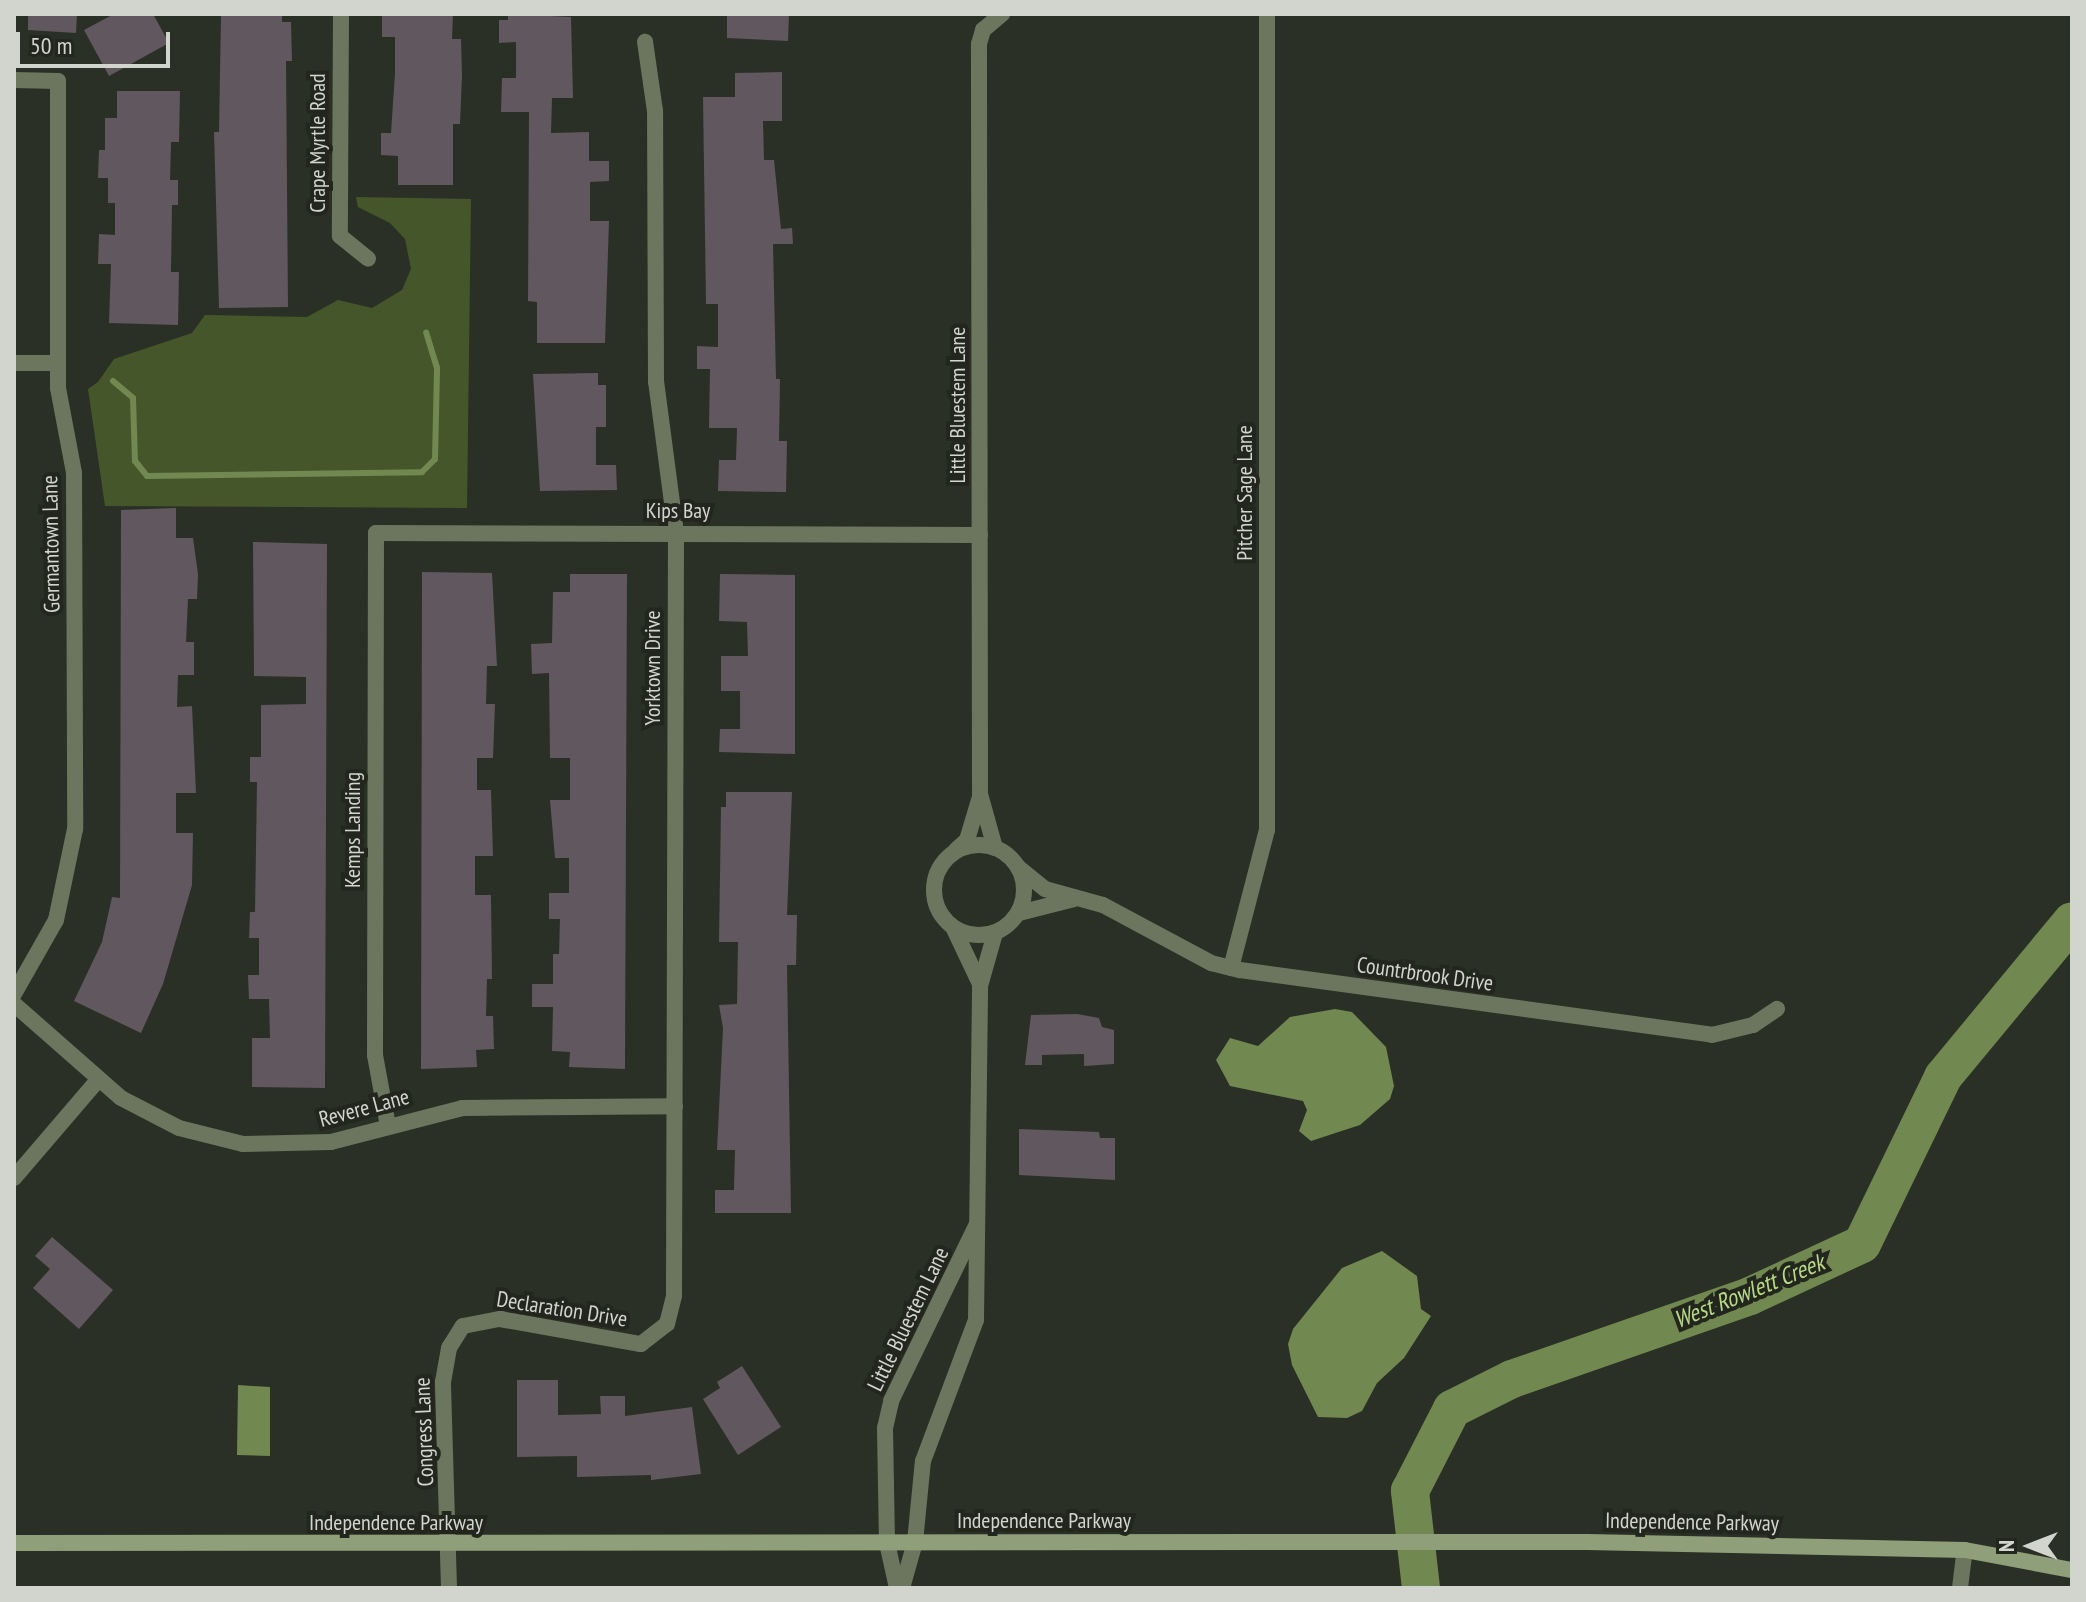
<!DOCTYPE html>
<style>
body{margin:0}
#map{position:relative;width:2086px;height:1602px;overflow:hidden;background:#2b3026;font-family:"PT Sans Narrow",sans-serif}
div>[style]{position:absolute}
.green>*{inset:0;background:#45572a}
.water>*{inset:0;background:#718850}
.stream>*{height:6px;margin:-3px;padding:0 3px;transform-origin:3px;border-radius:3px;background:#718850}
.river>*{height:38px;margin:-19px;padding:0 19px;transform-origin:19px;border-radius:19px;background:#718850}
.building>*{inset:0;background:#61575e}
.minor>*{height:16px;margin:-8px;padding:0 8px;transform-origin:8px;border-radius:8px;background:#6c765f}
.minor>.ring{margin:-8px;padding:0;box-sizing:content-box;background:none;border:16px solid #6c765f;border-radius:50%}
.secondary>*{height:16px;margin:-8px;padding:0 8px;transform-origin:8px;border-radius:8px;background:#8f9f7a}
span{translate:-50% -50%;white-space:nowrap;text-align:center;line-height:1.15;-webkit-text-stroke:8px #22261d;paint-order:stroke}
.street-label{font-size:22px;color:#d2d4ce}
.water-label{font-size:24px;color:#b7d987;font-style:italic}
.frame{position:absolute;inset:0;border:16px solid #d2d4ce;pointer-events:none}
.north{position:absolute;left:1990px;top:1506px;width:80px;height:80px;-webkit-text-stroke:6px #22261d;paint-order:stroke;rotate:270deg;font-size:22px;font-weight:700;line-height:32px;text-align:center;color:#d2d4ce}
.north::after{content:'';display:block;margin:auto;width:28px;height:36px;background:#d2d4ce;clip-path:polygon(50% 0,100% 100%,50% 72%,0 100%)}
.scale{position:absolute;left:16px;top:32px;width:154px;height:36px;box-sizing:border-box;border:4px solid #d2d4ce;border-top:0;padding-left:10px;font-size:24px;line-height:28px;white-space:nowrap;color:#d2d4ce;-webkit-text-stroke:6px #22261d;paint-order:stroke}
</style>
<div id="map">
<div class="green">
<div style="clip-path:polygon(356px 197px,471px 199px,467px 508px,105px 506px,88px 389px,98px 382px,114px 359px,192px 333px,205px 315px,307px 317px,338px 300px,372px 308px,402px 290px,411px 269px,405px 239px,390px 223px,358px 207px)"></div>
</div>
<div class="water">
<div style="clip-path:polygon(1335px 1009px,1352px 1012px,1386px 1047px,1394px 1086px,1390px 1099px,1360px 1125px,1311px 1141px,1299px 1131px,1307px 1110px,1303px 1101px,1230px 1086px,1216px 1060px,1230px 1038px,1258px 1046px,1290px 1017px)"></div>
<div style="clip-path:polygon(1382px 1251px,1417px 1276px,1421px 1309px,1431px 1316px,1404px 1358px,1377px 1383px,1362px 1411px,1347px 1418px,1318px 1417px,1292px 1365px,1288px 1344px,1293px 1329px,1342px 1268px)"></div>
<div style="clip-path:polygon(238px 1385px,270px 1387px,270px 1456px,237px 1455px)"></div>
</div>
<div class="stream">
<div style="left:113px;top:381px;width:26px;rotate:40deg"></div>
<div style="left:133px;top:398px;width:63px;rotate:88.2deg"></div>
<div style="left:135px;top:461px;width:19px;rotate:51deg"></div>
<div style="left:147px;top:476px;width:275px;rotate:-0.8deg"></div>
<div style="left:422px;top:472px;width:18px;rotate:-45deg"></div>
<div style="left:435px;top:459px;width:91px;rotate:-88.7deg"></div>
<div style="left:437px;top:368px;width:37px;rotate:-107deg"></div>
</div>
<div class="river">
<div style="left:1421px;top:1588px;width:98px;rotate:-96.5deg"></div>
<div style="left:1410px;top:1491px;width:92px;rotate:-62.9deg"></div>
<div style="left:1452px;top:1409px;width:67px;rotate:-26.6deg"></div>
<div style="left:1512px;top:1379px;width:252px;rotate:-19.2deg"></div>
<div style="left:1750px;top:1296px;width:123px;rotate:-24.9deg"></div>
<div style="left:1862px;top:1244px;width:186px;rotate:-64.1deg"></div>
<div style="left:1943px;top:1077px;width:202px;rotate:-50.4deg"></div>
</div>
<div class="building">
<div style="clip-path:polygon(28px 14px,77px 14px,76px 33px,28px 30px)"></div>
<div style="clip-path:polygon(114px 14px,153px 14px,169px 43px,109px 76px,84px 30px)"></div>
<div style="clip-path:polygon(221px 14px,282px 14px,282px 22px,291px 22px,292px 61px,286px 61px,288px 307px,219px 308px,214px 132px,219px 132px)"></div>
<div style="clip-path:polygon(382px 14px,453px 14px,452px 39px,461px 39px,462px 75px,460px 124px,453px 124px,453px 185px,398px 185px,398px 156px,381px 155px,381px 133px,391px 133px,395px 73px,395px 37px,382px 37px)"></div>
<div style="clip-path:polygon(508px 14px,571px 17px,573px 98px,552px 98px,551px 133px,589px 132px,589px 161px,609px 161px,609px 181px,590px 182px,590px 221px,609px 221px,605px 343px,537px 343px,537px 302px,528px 301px,529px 112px,501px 112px,502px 78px,516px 78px,516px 42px,499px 43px,499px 20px,508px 20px)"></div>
<div style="clip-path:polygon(727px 14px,789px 14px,788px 41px,727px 38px)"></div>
<div style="clip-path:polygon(782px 72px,782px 121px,763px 121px,764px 160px,774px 160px,781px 229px,792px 228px,793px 244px,773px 244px,776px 379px,780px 379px,779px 441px,787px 441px,786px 492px,718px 491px,719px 460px,736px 460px,737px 428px,709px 428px,710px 369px,697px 369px,697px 346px,718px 347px,718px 304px,706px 304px,703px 97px,735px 97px,735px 73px)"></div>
<div style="clip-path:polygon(117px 91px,180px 91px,179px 142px,171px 142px,170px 180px,178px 180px,178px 205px,172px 205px,171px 272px,179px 272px,178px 325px,109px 323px,111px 264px,98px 264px,99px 234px,115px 235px,115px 203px,108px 203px,108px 178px,98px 178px,99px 150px,105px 150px,105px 118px,117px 118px)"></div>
<div style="clip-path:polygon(598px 373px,598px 385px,606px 385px,606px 427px,596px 427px,596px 465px,616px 465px,617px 490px,540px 491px,533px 374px)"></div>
<div style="clip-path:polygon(176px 508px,176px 538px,193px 538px,198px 574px,197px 599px,188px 599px,186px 642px,194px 642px,194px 675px,178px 675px,177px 707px,192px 706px,196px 793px,176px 793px,176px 833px,193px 833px,192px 885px,163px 984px,141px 1033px,74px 1001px,102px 942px,112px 897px,120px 898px,121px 510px)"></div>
<div style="clip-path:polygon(253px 542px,327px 544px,325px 1088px,252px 1087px,252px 1038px,270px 1038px,269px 999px,249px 999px,248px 975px,259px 975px,259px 938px,249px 938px,250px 912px,255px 912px,257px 782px,250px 782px,250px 757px,261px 757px,261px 705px,306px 704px,306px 677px,254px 676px)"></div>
<div style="clip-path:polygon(422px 572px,492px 573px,497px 666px,487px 666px,486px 704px,495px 704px,493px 758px,477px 758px,477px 790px,491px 790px,493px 856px,475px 856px,475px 895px,491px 895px,492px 979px,487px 979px,486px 1016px,493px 1016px,494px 1049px,476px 1050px,477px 1067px,421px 1069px)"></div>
<div style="clip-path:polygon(570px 574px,627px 574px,625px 1069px,569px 1067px,570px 1052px,552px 1051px,553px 1007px,532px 1007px,532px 984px,553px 984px,553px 954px,559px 954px,560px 919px,549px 919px,549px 893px,569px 893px,569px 858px,555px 858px,550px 800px,570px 800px,570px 758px,550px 758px,549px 673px,532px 674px,531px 644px,552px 643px,553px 592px,570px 592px)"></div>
<div style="clip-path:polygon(720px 574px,795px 575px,795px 754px,719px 752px,720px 729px,740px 729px,740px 691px,721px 691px,721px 656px,748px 656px,747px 622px,719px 621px)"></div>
<div style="clip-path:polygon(726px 792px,792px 792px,787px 915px,797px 915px,796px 965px,787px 965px,791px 1213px,715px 1213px,715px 1190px,734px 1190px,735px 1150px,717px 1150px,723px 1028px,719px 1005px,737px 1004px,738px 942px,719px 942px,721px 807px,726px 807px)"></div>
<div style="clip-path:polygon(1077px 1014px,1099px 1018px,1102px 1027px,1114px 1030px,1114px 1064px,1084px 1066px,1084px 1054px,1042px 1055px,1042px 1065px,1025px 1065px,1031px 1015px)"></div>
<div style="clip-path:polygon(1019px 1129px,1099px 1132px,1100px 1138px,1115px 1138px,1115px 1180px,1019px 1175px)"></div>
<div style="clip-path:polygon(52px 1237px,113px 1290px,79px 1329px,33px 1288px,50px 1269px,35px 1256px)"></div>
<div style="clip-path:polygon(742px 1366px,781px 1427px,738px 1455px,703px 1399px,720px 1388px,717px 1382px)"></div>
<div style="clip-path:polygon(517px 1380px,558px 1380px,558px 1415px,601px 1414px,600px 1396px,625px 1396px,625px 1416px,692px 1407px,701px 1474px,651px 1480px,651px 1475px,577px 1477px,577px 1456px,517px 1457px)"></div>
</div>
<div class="minor">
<div style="left:341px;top:14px;width:222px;rotate:90.3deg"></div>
<div style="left:340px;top:236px;width:36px;rotate:39deg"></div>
<div style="left:14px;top:80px;width:44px;rotate:1.3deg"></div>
<div style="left:58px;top:81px;width:307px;rotate:90deg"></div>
<div style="left:58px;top:388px;width:86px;rotate:79.3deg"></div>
<div style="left:74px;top:473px;width:356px;rotate:89.8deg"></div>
<div style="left:75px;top:829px;width:93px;rotate:101.8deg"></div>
<div style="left:56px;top:920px;width:85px;rotate:119.6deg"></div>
<div style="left:14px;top:363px;width:43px"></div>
<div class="ring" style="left:934px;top:845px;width:74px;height:74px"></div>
<div style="left:995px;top:848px;width:56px;rotate:-105.5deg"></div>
<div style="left:980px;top:794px;width:750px;rotate:-90.08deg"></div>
<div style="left:979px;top:44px;width:15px;rotate:-74deg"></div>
<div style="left:983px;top:30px;width:25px;rotate:-40deg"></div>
<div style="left:956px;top:850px;width:15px;rotate:-42deg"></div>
<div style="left:967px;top:840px;width:42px;rotate:-73.3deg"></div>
<div style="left:1019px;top:868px;width:33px;rotate:39deg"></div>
<div style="left:1045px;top:889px;width:60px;rotate:15.4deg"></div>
<div style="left:1103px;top:905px;width:123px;rotate:28.2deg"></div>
<div style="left:1211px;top:963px;width:30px;rotate:14deg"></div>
<div style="left:1240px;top:970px;width:476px;rotate:7.8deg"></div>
<div style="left:1712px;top:1035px;width:42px;rotate:-13.7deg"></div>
<div style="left:1753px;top:1025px;width:29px;rotate:-34deg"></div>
<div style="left:1019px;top:913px;width:57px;rotate:-14.3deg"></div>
<div style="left:954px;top:929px;width:61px;rotate:64.7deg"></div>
<div style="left:1231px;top:968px;width:143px;rotate:-75.4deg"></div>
<div style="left:1267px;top:830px;width:816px;rotate:-90deg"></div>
<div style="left:14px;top:1004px;width:142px;rotate:41.3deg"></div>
<div style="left:121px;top:1098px;width:65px;rotate:27.3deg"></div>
<div style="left:179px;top:1128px;width:66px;rotate:14deg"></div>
<div style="left:243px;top:1144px;width:88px;rotate:-1.3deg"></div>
<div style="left:331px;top:1142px;width:135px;rotate:-14.5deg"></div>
<div style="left:462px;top:1108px;width:213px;rotate:-0.5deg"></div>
<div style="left:388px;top:1126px;width:72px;rotate:-100.4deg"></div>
<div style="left:375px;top:1055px;width:522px;rotate:-89.89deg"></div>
<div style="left:376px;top:533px;width:604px;rotate:0.19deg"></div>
<div style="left:14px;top:1178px;width:129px;rotate:-49.4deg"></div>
<div style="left:449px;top:1588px;width:206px;rotate:-91.7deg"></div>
<div style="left:443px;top:1382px;width:35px;rotate:-80deg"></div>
<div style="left:449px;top:1348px;width:26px;rotate:-58deg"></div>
<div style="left:463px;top:1326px;width:38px;rotate:-11deg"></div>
<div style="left:500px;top:1319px;width:143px;rotate:10.1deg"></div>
<div style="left:641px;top:1344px;width:33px;rotate:-38deg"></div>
<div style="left:667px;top:1324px;width:29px;rotate:-76deg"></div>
<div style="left:674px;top:1296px;width:763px;rotate:-89.85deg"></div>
<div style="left:676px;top:533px;width:152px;rotate:-97.5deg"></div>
<div style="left:656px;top:382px;width:271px;rotate:-90.2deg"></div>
<div style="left:655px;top:111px;width:70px;rotate:-98.2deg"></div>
<div style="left:897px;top:1588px;width:46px;rotate:-102.5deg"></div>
<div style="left:887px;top:1543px;width:115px;rotate:-91deg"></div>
<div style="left:885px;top:1428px;width:28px;rotate:-77deg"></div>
<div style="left:891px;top:1401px;width:197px;rotate:-64.1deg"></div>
<div style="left:902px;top:1588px;width:48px;rotate:-74.2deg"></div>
<div style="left:915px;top:1542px;width:81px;rotate:-84.4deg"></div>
<div style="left:923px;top:1461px;width:151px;rotate:-69.4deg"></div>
<div style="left:976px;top:1320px;width:334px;rotate:-89.3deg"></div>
<div style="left:980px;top:986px;width:55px;rotate:-74.2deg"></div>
<div style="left:1960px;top:1588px;width:38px;rotate:-83deg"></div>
</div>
<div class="secondary">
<div style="left:14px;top:1543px;width:1573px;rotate:-0.04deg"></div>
<div style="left:1587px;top:1542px;width:378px;rotate:1.2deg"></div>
<div style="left:1965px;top:1550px;width:109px;rotate:10.6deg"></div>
</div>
<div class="street-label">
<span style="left:318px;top:143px;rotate:-90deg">Crape Myrtle Road</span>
<span style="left:958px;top:405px;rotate:-90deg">Little Bluestem Lane</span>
<span style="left:1245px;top:493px;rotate:-90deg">Pitcher Sage Lane</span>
<span style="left:678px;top:511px">Kips Bay</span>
<span style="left:51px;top:544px;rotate:-91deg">Germantown Lane</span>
<span style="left:653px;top:668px;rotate:-90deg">Yorktown Drive</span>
<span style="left:353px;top:830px;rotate:-90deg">Kemps Landing</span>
<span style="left:1425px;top:974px;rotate:8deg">Countrbrook Drive</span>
<span style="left:364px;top:1108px;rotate:-15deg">Revere Lane</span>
<span style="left:562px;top:1309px;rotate:9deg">Declaration Drive</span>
<span style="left:908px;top:1319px;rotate:-64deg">Little Bluestem Lane</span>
<span style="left:424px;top:1432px;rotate:-92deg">Congress Lane</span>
<span style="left:1044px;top:1521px">Independence Parkway</span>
<span style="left:1692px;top:1522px;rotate:1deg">Independence Parkway</span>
<span style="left:396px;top:1523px">Independence Parkway</span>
</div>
<div class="water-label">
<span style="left:1749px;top:1291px;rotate:-22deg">West Rowlett Creek</span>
</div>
<div class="frame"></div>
<div class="north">N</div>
<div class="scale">50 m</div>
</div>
